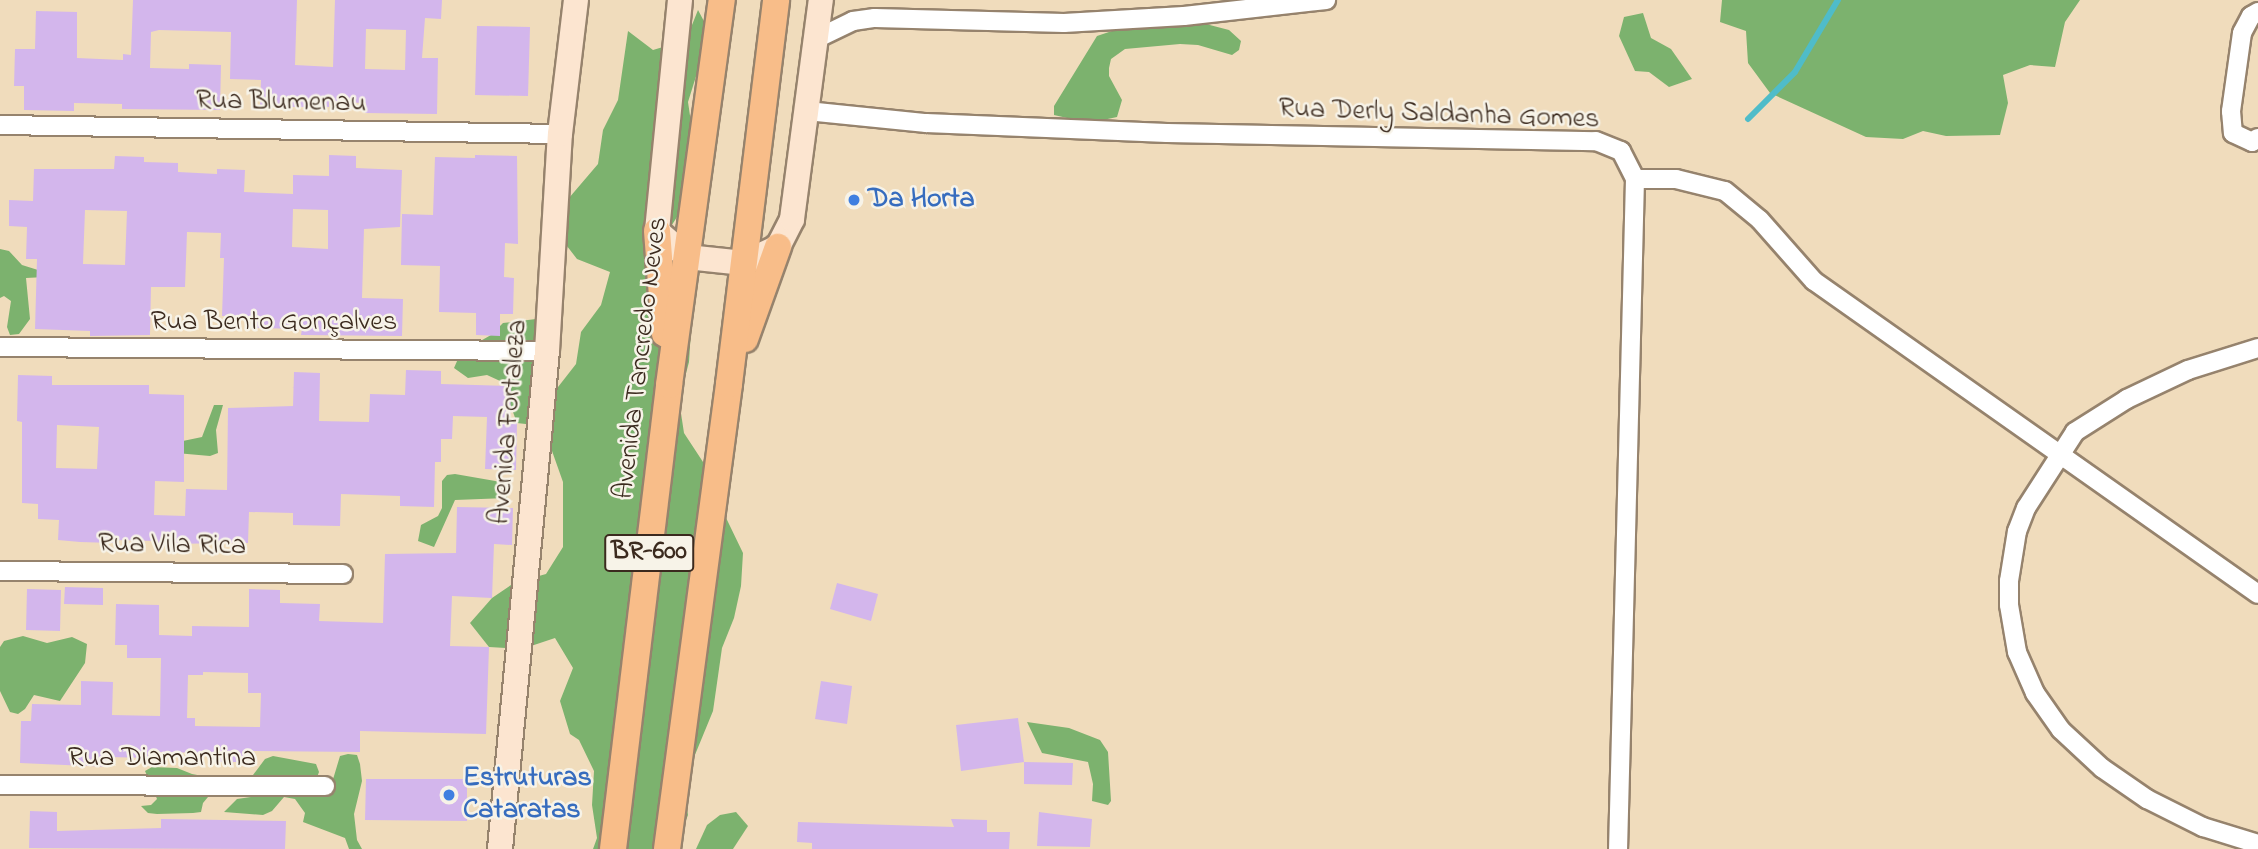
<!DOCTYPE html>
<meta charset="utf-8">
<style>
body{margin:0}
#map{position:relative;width:2258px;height:849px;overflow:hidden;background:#f0dcbc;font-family:"Indie Flower",sans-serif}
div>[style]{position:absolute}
.forest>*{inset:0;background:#7cb26e}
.stream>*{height:6px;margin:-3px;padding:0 3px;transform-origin:3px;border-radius:3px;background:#4fbcc9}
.building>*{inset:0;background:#d3b6ec}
.roads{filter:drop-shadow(2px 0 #96836d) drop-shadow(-2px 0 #96836d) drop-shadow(0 2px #96836d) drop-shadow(0 -2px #96836d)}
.street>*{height:18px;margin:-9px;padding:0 9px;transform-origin:9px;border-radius:9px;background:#fff}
.secondary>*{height:24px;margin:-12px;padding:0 12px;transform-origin:12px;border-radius:12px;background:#fce5d0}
.primary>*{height:26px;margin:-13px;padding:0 13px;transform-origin:13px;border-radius:13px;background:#f8bd89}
.dots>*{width:19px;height:19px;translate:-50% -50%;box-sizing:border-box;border:4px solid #f7f3e8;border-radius:50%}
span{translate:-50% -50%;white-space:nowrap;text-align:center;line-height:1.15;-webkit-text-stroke:5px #f7f3e8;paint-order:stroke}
.shield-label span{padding:2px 5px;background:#f7f3e8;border:2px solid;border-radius:5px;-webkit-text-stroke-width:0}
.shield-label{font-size:26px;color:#3b2a1e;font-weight:700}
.street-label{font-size:28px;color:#3b2a1e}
.shop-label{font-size:28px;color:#366cbe;font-weight:700}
.left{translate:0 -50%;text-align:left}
</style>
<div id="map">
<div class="forest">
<div style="clip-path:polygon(1722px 0,2080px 0,2065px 22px,2055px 67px,2030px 65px,2003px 75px,2008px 103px,2000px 135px,1946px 136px,1923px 131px,1903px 139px,1866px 137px,1770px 93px,1748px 63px,1746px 31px,1720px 22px)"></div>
<div style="clip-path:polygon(698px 10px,714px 40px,698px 70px,688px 102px,693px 136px,686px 203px,668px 231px,671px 265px,688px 295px,691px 330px,689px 362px,679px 400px,684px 433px,703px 462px,715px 495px,743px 553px,741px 586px,734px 618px,722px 648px,713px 711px,683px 784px,688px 815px,677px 844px,673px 849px,593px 849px,597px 838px,592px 805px,594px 771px,579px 740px,570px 734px,560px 701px,573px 668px,555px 638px,522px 649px,489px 647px,470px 623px,492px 598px,514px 583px,546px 574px,563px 547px,563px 482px,552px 451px,548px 417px,534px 425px,517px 423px,510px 404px,511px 386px,487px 375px,468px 378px,454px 368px,461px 352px,491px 335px,503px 323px,536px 319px,548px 329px,551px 396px,576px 364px,581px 332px,601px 305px,610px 272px,577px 259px,560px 237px,563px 205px,598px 164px,603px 130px,618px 100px,628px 31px,653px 50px,686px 40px)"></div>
<div style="clip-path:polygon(1643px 13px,1651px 38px,1671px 49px,1692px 79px,1669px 87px,1649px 72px,1635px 71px,1619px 36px,1624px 17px)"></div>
<div style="clip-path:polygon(1176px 22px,1202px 23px,1229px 30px,1241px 41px,1239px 50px,1232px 55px,1198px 45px,1180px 44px,1125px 49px,1111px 59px,1109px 68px,1109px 76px,1122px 100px,1117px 117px,1089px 123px,1054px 115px,1054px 106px,1097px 36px,1127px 26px)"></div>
<div style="clip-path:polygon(0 249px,9px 251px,22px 265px,38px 270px,45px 277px,26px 278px,30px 319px,19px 334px,10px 335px,7px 327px,11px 301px,4px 296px,0 298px)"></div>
<div style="clip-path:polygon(214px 405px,223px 405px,216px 430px,218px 453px,210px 456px,176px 453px,178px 442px,202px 437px)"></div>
<div style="clip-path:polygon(455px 474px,501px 482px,508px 490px,507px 498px,455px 500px,434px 547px,418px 541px,421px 525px,438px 516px,442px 508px,442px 481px,447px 475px)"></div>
<div style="clip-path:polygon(23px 636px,47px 643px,72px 637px,87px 644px,85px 663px,60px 701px,34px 695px,25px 709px,18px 714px,10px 712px,0 691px,0 647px,4px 641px)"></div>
<div style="clip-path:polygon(1027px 722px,1069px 728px,1100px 740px,1108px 752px,1111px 801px,1108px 805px,1092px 801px,1093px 784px,1088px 762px,1042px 753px)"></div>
<div style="clip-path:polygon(348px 754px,357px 755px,360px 764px,362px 781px,354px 814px,357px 840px,362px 849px,349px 849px,345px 838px,303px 822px,305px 813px,295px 799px,284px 797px,272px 811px,263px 815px,224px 812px,237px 799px,264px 795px,272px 789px,234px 796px,218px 793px,208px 797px,203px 803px,201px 812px,193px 813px,157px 814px,148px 813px,141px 806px,151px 805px,157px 799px,145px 771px,152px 767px,177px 768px,192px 774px,234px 782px,250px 779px,265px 759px,273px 756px,316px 764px,319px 772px,316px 780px,331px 786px,340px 756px)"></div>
<div style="clip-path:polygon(736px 812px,748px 826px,733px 849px,696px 849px,707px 825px,720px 815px)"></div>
</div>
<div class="stream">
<div style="left:1748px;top:119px;width:66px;rotate:-45deg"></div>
<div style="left:1795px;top:72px;width:84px;rotate:-59.2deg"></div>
</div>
<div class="building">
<div style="clip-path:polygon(evenodd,133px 0,297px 0,295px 65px,333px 67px,335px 0,442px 0,441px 19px,425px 18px,422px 58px,438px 58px,437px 114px,365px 113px,366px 103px,329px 102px,329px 107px,260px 107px,261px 80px,230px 79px,231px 32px,159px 30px,151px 32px,150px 68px,189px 69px,189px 64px,221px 65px,220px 110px,122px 109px,122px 104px,74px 103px,74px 111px,24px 110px,24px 86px,14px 86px,15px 49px,35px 49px,36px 11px,77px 12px,77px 58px,123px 60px,123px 54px,131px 55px,133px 0,366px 29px,406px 30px,405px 70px,365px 69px,366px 29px)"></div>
<div style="clip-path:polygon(477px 26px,530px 27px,528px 96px,475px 95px)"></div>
<div style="clip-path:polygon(evenodd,329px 155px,356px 156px,356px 168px,402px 170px,400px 227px,364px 229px,362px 298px,403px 299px,402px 336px,301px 335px,302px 329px,256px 328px,257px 317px,222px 316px,224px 258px,220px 258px,221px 233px,187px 232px,185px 287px,151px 287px,150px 335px,90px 336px,90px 331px,35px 329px,37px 259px,26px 259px,27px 227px,9px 226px,9px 200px,33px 201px,34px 169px,114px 169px,115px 156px,144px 157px,144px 162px,178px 163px,178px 172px,217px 174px,217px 169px,245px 170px,244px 192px,293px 194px,293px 175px,329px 176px,329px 155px,293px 209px,328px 210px,328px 249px,292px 247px,293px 209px,329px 155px,85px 210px,127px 211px,125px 265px,83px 264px,85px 210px)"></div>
<div style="clip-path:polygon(475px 155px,517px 156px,518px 244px,505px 243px,504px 277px,514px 278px,513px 314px,500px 314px,500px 336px,476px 335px,476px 313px,439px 312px,440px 266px,401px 265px,402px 214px,433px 215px,435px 157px,475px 158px)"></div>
<div style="clip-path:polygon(evenodd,406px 370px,441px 371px,441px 384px,511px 386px,510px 423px,517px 423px,516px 470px,485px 469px,487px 417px,453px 416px,452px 439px,441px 439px,441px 462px,435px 462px,434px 507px,400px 506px,400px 496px,341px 494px,340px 526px,293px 525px,293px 513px,249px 512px,248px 543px,158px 544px,158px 541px,113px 540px,113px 543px,80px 542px,58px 540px,59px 520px,38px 519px,38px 504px,22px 503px,22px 422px,17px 421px,18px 375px,52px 376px,52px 385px,149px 385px,149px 394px,184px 395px,184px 482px,155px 481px,154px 515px,185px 516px,186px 489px,227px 490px,228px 408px,293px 406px,294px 372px,320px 373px,319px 421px,369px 422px,370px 394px,405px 395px,406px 370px,57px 425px,99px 427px,97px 469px,56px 468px,57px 425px)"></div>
<div style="clip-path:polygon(evenodd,457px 507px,513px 508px,512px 545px,494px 544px,492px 598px,452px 596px,450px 646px,489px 647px,486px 734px,360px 731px,360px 752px,246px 751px,246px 762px,212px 762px,212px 753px,148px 752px,148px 758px,110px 757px,110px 767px,20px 763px,21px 721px,31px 721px,32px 704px,81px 705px,81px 681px,113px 682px,112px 715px,160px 716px,161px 658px,127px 658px,127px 645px,115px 645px,116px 604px,159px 605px,159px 635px,192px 636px,192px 626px,249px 627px,249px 589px,280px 590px,280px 603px,320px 604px,319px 621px,383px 623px,385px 554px,456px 553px,457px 507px,203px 672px,248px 673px,248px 693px,261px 693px,260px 727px,195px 726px,195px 718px,187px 718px,188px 675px,203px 675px,203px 672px)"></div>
<div style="clip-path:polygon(837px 583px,878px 594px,871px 621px,830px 609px)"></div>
<div style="clip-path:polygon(65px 587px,103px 588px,103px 605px,64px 604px)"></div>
<div style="clip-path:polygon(27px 589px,61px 590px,60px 631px,26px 630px)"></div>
<div style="clip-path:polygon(821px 681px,852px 686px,847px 724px,815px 719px)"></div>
<div style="clip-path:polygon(1018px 718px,1024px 762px,961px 771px,956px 725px)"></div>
<div style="clip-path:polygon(1024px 762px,1073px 763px,1072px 785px,1024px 784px)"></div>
<div style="clip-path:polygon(366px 779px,467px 779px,467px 821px,365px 820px)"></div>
<div style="clip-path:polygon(30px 811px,57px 812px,57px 831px,161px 828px,161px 819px,286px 821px,285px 849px,29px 848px)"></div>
<div style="clip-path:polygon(1039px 812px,1092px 819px,1090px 847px,1037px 846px)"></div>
<div style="clip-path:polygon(951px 819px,987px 820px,987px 832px,1010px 832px,1009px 849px,812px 849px,812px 843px,797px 842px,798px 822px,954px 827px)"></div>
</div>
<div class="roads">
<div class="street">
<div style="left:2258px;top:12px;width:8px;rotate:150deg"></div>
<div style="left:2251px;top:16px;width:19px;rotate:118deg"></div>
<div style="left:2242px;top:33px;width:79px;rotate:98deg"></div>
<div style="left:2231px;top:111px;width:22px;rotate:85deg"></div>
<div style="left:2233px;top:133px;width:21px;rotate:25deg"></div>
<div style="left:2252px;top:142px;width:7px;rotate:-34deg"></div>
<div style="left:816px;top:39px;width:41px;rotate:-25.9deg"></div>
<div style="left:853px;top:21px;width:22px;rotate:-8deg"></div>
<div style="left:875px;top:18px;width:189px;rotate:1.5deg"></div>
<div style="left:1064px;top:23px;width:120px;rotate:-3.3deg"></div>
<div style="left:1184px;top:16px;width:143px;rotate:-6.4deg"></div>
<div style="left:807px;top:111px;width:120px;rotate:5.8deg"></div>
<div style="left:926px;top:123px;width:241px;rotate:2.4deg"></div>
<div style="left:1167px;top:133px;width:429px;rotate:1.1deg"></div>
<div style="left:1596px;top:141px;width:27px;rotate:22deg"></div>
<div style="left:1621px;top:151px;width:31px;rotate:63deg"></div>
<div style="left:1635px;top:179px;width:670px;rotate:91.45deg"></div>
<div style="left:0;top:125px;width:560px;rotate:0.92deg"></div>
<div style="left:1635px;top:179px;width:41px"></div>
<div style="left:1676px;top:179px;width:50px;rotate:13.8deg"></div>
<div style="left:1725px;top:191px;width:45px;rotate:39.6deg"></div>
<div style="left:1760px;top:220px;width:81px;rotate:48.5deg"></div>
<div style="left:1814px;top:281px;width:543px;rotate:35.18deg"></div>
<div style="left:0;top:347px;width:547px;rotate:0.42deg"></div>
<div style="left:2258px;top:348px;width:73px;rotate:162.6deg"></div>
<div style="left:2188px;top:370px;width:68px;rotate:154.6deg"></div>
<div style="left:2127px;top:399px;width:62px;rotate:147.6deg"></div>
<div style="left:2075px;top:432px;width:90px;rotate:122.8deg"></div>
<div style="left:2026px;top:508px;width:25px;rotate:111deg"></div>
<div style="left:2017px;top:531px;width:51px;rotate:99.1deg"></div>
<div style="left:2009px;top:581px;width:24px;rotate:90deg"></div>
<div style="left:2009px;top:605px;width:48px;rotate:80.3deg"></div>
<div style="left:2017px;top:652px;width:45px;rotate:66.3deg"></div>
<div style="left:2035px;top:693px;width:45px;rotate:54.9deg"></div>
<div style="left:2061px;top:730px;width:56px;rotate:42.8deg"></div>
<div style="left:2102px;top:768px;width:55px;rotate:34.6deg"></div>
<div style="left:2147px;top:799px;width:63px;rotate:26.6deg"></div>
<div style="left:2203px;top:827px;width:58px;rotate:17.2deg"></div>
<div style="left:0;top:571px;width:343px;rotate:0.5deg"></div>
<div style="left:0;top:785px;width:325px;rotate:0.2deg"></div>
</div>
<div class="secondary">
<div style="left:680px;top:0;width:232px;rotate:95.7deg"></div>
<div style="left:657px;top:231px;width:40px;rotate:41deg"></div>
<div style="left:687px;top:257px;width:57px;rotate:6deg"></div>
<div style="left:744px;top:263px;width:38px;rotate:-25deg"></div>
<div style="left:778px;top:247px;width:31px;rotate:-63deg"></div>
<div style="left:792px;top:219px;width:221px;rotate:-82.5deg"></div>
<div style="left:500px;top:849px;width:500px;rotate:-84.61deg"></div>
<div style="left:547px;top:351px;width:217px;rotate:-86.6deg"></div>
<div style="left:560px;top:134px;width:135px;rotate:-83.2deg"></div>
</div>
<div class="primary">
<div style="left:657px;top:231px;width:103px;rotate:85.6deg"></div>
<div style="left:745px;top:339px;width:98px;rotate:-70.3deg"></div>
<div style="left:613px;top:849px;width:467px;rotate:-83.1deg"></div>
<div style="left:669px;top:385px;width:389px;rotate:-82.2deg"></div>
<div style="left:667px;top:849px;width:469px;rotate:-82.4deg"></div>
<div style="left:729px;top:384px;width:387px;rotate:-83deg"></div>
</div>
</div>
<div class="dots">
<div style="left:854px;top:200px;background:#3f7fe0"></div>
<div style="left:449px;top:795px;background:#3f7fe0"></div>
</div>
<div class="shield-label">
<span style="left:649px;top:553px">BR-600</span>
</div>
<div class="street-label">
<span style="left:281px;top:103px;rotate:1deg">Rua Blumenau</span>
<span style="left:1439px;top:115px;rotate:2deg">Rua Derly Saldanha Gomes</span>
<span style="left:274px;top:323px">Rua Bento Gonçalves</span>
<span style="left:642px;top:358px;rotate:-83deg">Avenida Tancredo Neves</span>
<span style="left:510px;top:422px;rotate:-85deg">Avenida Fortaleza</span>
<span style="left:172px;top:546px;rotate:1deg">Rua Vila Rica</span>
<span style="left:162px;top:759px">Rua Diamantina</span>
</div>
<div class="shop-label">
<span class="left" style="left:868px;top:200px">Da Horta</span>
<span class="left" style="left:463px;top:795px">Estruturas<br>Cataratas</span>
</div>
</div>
